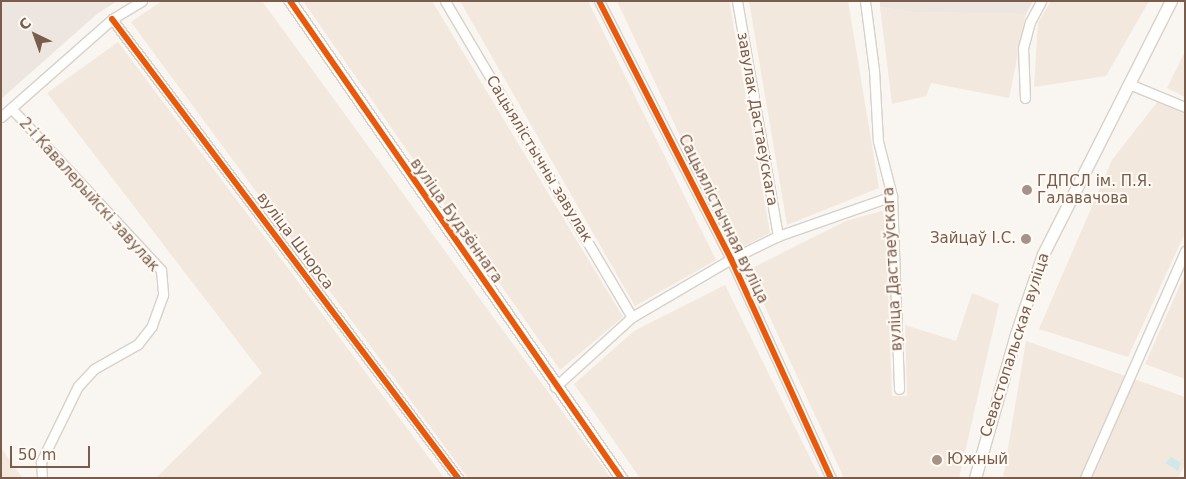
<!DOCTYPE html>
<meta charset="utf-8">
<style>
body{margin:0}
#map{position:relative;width:1186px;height:479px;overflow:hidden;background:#f9f5f0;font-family:"DejaVu Sans",sans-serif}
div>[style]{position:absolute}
.residential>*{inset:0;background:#f2e8de}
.industrial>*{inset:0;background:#ede5e0}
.water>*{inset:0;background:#d0e8ea}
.roads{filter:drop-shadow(1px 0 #d7d1cb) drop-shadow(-1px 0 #d7d1cb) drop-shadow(0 1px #d7d1cb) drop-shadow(0 -1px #d7d1cb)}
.minor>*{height:9px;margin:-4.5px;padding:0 4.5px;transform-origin:4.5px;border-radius:4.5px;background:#fefefd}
.tertiary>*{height:11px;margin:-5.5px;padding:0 5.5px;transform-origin:5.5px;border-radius:5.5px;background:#fefefd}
.cycleway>*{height:6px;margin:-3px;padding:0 3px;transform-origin:3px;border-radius:3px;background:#e8590c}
.dots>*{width:14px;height:14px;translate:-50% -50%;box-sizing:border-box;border:2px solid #fffaf3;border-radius:50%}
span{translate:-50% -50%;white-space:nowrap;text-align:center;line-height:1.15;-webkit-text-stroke:4px #fffaf3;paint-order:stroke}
.street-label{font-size:15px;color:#7a5c4d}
.poi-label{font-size:15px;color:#7a5c4d}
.left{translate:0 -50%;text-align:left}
.right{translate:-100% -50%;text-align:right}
.frame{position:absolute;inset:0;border:2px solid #7a5c4d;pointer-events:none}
.north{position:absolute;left:10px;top:10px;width:50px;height:50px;-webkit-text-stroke:4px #fffaf3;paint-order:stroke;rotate:318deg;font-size:14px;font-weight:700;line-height:20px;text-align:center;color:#7a5c4d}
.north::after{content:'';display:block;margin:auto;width:18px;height:22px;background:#7a5c4d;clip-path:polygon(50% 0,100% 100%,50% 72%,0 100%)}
.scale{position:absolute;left:10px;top:446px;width:80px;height:22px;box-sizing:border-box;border:2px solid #7a5c4d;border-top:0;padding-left:6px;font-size:15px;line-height:18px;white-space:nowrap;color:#7a5c4d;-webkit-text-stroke:4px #fffaf3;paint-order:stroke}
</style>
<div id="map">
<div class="residential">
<div style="clip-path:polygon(162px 1px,262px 1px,611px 478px,468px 478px,131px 22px)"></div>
<div style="clip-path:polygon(303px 1px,432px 1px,623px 317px,560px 370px)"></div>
<div style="clip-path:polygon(460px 1px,588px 1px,716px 260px,635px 306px)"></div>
<div style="clip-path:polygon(617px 1px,729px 1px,770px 233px,734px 251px)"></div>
<div style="clip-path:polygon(749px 1px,848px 1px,879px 188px,787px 225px)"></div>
<div style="clip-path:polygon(1051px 1px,1149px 1px,1106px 76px,1034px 87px,1038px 23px)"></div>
<div style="clip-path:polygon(880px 7px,913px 12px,1026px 14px,1009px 98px,931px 83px,926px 96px,892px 104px)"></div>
<div style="clip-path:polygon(118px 42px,302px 287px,444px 478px,156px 478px,262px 373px,47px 93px)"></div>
<div style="clip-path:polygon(1185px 52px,1185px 97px,1167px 88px)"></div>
<div style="clip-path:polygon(1158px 101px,1185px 114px,1185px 233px,1128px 357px,1039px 329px,1112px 160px)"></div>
<div style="clip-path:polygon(885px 210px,892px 396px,907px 396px,905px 325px,956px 341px,972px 293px,999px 304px,959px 478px,844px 478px,748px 270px,846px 221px)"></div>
<div style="clip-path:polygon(1185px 274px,1185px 379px,1145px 364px)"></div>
<div style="clip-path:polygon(725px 285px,820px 478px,640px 478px,574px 384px,634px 331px)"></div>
<div style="clip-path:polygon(1026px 341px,1185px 397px,1185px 465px,1178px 478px,1003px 478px)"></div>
<div style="clip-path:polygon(1px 448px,21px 476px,22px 478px,1px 478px)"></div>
</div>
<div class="industrial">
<div style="clip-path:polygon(1px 1px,117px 1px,97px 14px,1px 99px)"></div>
<div style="clip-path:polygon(880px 1px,1033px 1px,1026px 14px,913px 12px,880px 7px)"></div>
</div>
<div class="water">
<div style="clip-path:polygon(1171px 457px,1181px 463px,1178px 471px,1165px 463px)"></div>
</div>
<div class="roads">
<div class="minor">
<div style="left:445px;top:1px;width:367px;rotate:59.4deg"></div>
<div style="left:599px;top:1px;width:290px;rotate:62.9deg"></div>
<div style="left:731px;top:259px;width:241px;rotate:65.5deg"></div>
<div style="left:737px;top:1px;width:239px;rotate:80.1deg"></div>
<div style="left:865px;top:1px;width:70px;rotate:82.6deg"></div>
<div style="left:874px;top:70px;width:71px;rotate:86.8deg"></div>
<div style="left:878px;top:141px;width:57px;rotate:75.7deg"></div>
<div style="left:892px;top:196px;width:193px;rotate:87.9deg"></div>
<div style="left:112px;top:19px;width:575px;rotate:52.99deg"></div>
<div style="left:1129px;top:84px;width:61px;rotate:22.3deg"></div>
<div style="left:1025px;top:98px;width:50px;rotate:-92.3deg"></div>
<div style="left:1023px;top:48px;width:27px;rotate:-75deg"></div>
<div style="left:1030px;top:22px;width:24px;rotate:-62deg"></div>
<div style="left:11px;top:108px;width:221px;rotate:47.2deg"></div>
<div style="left:161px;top:270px;width:25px;rotate:85deg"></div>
<div style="left:163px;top:295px;width:33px;rotate:110deg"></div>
<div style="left:152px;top:326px;width:23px;rotate:128deg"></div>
<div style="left:138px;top:344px;width:51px;rotate:150.4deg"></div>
<div style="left:94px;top:369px;width:23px;rotate:133deg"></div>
<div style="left:78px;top:386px;width:85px;rotate:116deg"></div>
<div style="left:41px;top:462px;width:16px;rotate:86deg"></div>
<div style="left:1px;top:117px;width:148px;rotate:-41.4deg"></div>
<div style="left:112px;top:19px;width:35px;rotate:-31deg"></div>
<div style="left:555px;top:387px;width:104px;rotate:-42.3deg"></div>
<div style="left:632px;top:317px;width:115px;rotate:-30.4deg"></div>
<div style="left:731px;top:259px;width:52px;rotate:-26.1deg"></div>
<div style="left:778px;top:236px;width:121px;rotate:-19.3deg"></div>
<div style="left:1085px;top:478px;width:248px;rotate:-66.2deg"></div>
</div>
<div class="tertiary">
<div style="left:290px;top:1px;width:581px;rotate:55.24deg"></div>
<div style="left:975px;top:478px;width:150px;rotate:-74.1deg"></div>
<div style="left:1016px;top:334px;width:84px;rotate:-71.4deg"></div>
<div style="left:1043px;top:254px;width:284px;rotate:-63.2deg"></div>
</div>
</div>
<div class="cycleway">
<div style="left:290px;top:1px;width:581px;rotate:55.24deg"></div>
<div style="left:599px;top:1px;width:290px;rotate:62.9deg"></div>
<div style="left:731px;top:259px;width:241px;rotate:65.5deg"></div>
<div style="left:112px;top:19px;width:575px;rotate:52.99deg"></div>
</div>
<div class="dots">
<div style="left:1027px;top:190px;background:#a69286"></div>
<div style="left:1026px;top:239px;background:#a69286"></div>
<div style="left:937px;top:460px;background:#a69286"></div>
</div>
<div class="street-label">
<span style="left:757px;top:119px;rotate:80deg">завулак Дастаеўскага</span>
<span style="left:539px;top:159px;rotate:59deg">Сацыялістычны завулак</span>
<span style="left:89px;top:195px;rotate:48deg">2-і Кавалерыйскі завулак</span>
<span style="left:723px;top:219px;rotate:64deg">Сацыялістычная вуліца</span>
<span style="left:456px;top:221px;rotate:55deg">вуліца Будзённага</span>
<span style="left:295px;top:241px;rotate:53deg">вуліца Шчорса</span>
<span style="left:893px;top:269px;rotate:-93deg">вуліца Дастаеўскага</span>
<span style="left:1015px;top:345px;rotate:-72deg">Севастопальская вуліца</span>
</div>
<div class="poi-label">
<span class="left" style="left:1037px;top:190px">ГДПСЛ ім. П.Я.<br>Галавачова</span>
<span class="right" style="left:1016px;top:239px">Зайцаў І.С.</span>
<span class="left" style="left:947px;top:460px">Южный</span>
</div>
<div class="frame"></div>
<div class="north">С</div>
<div class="scale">50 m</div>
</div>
